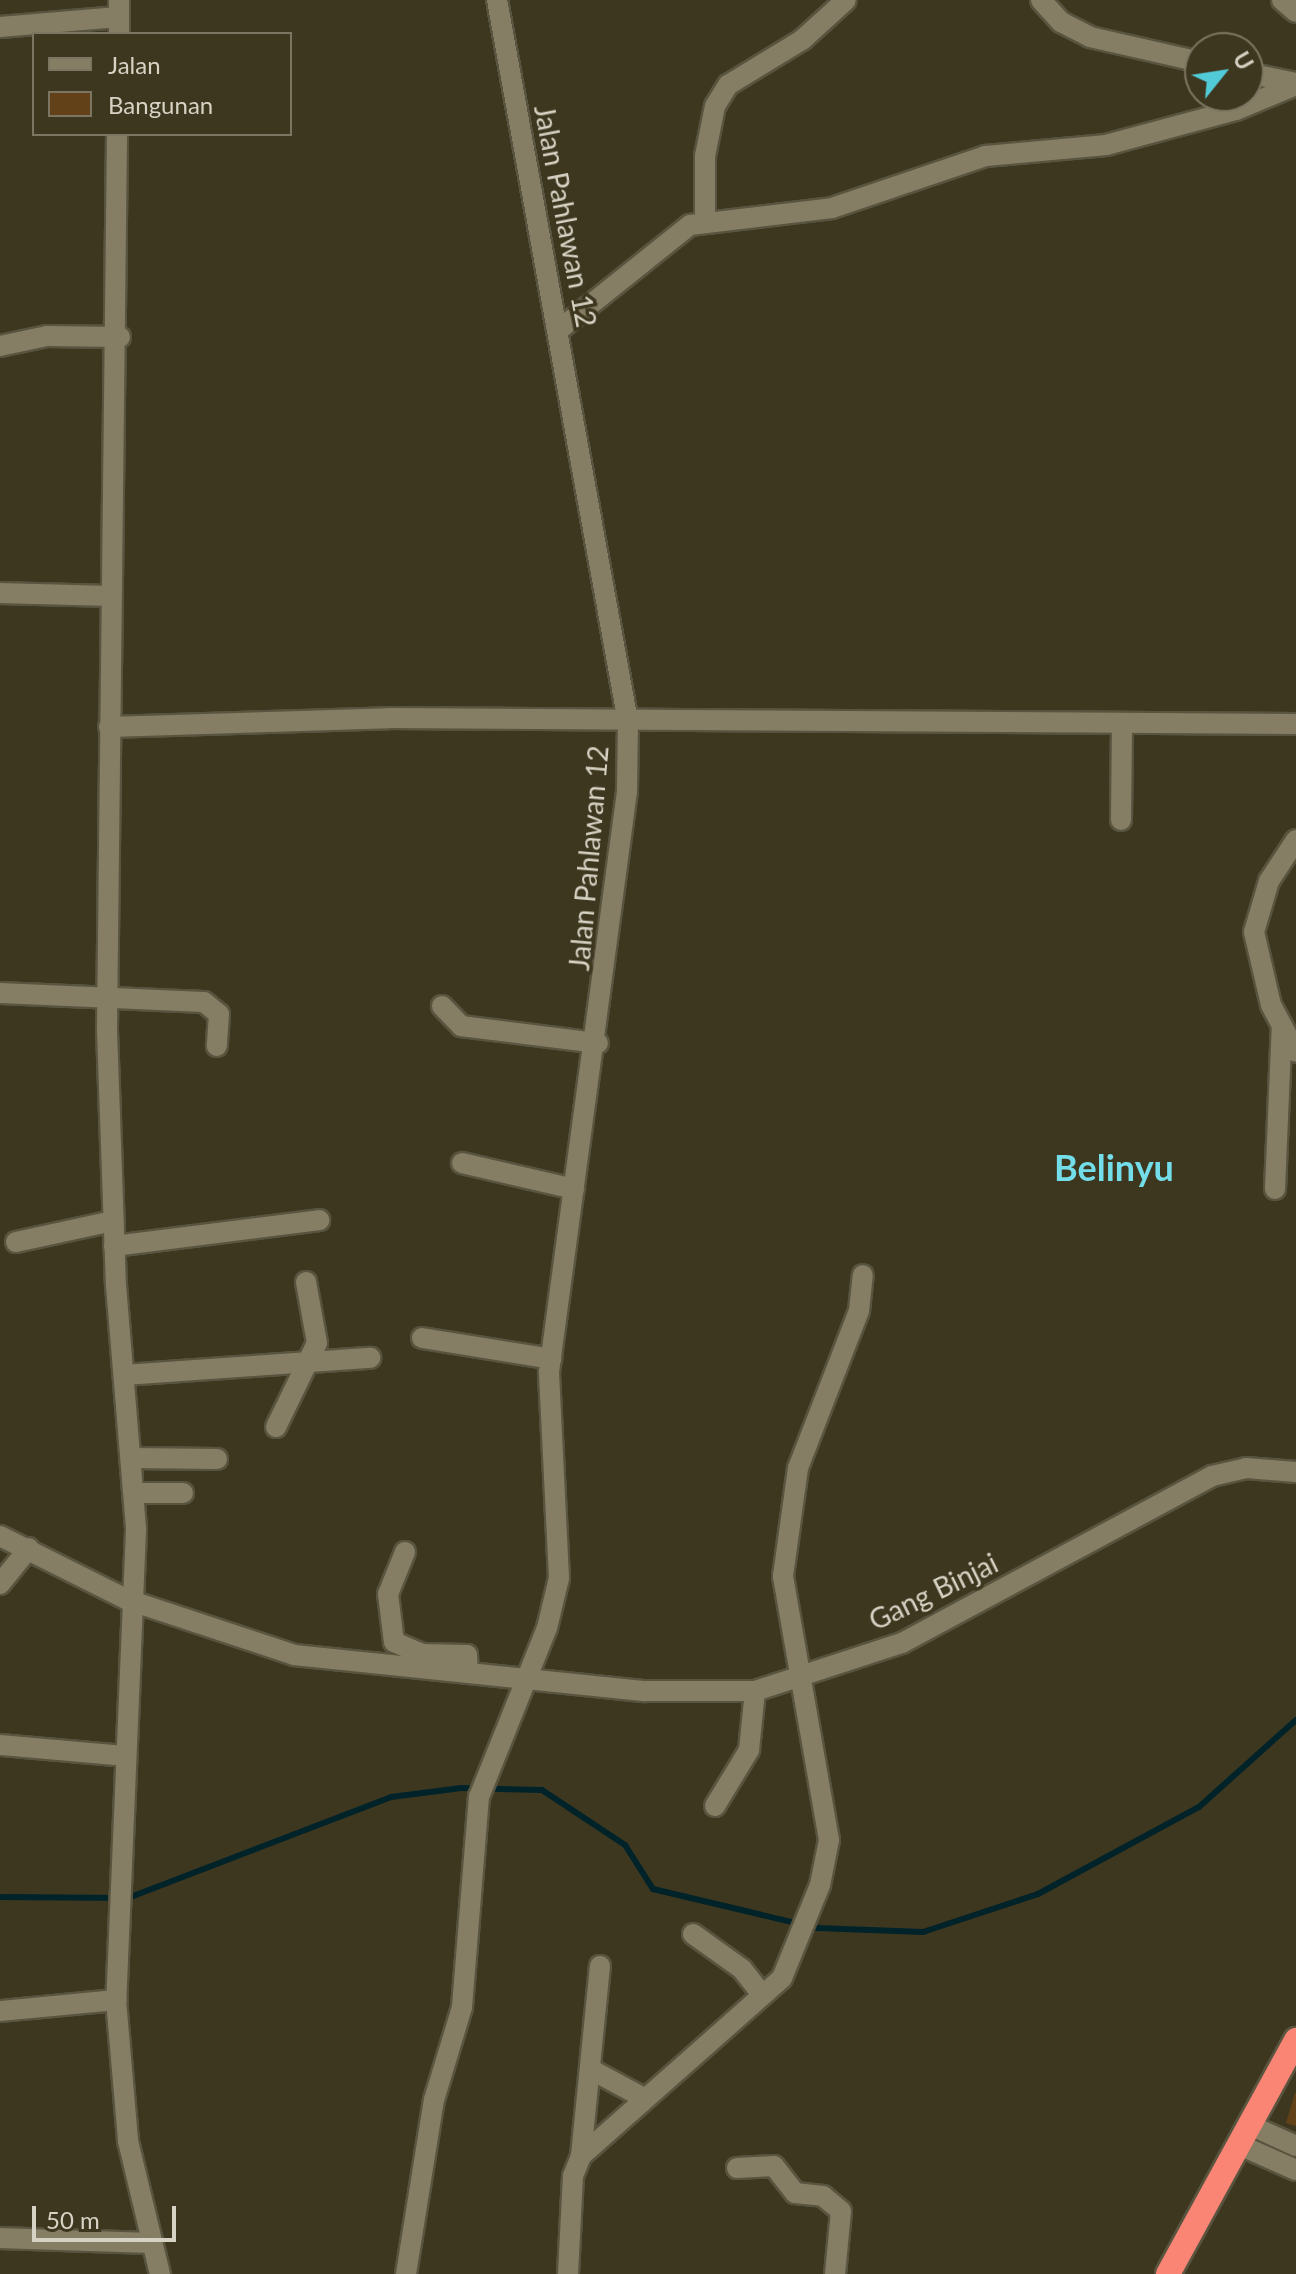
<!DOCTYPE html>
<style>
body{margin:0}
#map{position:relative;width:1296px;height:2274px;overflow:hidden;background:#3e371f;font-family:Lato,sans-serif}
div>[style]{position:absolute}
.stream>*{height:6px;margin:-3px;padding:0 3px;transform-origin:3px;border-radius:3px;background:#00232a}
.building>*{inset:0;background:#634118}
.roads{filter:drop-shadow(2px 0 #59543f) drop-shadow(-2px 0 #59543f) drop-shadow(0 2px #59543f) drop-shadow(0 -2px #59543f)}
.minor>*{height:20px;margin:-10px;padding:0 10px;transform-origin:10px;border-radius:10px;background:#867e64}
.highway>*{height:24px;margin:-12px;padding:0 12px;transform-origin:12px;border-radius:12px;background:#fa8575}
span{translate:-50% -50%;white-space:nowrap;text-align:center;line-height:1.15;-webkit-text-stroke:7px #3e371f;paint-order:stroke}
.street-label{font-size:28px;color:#d6d2c4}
.district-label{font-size:36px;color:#73ddea;font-weight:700}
.legend{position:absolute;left:32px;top:32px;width:260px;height:104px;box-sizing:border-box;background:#3e371f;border:2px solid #7b7561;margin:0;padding:10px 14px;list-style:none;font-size:24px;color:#d6d2c4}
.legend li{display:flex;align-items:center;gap:16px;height:40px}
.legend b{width:40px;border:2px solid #7b7561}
.north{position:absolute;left:1184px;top:32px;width:80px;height:80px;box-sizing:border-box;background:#3e371f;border:2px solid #7b7561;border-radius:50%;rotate:60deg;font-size:22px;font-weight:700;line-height:32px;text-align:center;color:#d6d2c4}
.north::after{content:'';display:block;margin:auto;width:28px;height:36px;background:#52cbd9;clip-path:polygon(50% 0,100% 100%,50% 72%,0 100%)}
.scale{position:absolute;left:32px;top:2206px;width:144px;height:36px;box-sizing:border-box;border:4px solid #d6d2c4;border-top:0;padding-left:10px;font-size:24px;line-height:28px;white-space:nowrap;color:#d6d2c4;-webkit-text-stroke:6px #3e371f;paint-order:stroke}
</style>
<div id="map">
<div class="stream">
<div style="left:0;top:1897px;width:128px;rotate:0.4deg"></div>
<div style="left:128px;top:1898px;width:282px;rotate:-21deg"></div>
<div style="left:391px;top:1797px;width:71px;rotate:-7.3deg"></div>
<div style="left:461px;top:1788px;width:81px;rotate:1.4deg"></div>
<div style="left:542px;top:1790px;width:100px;rotate:33.5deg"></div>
<div style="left:625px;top:1845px;width:52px;rotate:57.5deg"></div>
<div style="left:653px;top:1889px;width:169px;rotate:13.4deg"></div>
<div style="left:817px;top:1928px;width:106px;rotate:2.2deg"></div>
<div style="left:923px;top:1932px;width:121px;rotate:-18.3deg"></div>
<div style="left:1038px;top:1894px;width:183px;rotate:-28.4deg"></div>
<div style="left:1199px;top:1807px;width:130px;rotate:-41.9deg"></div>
</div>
<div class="building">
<div style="clip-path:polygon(1295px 2093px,1296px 2093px,1296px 2126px,1286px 2123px)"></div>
</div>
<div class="roads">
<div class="minor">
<div style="left:1041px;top:0;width:30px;rotate:48deg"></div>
<div style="left:1061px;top:22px;width:33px;rotate:27deg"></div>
<div style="left:1090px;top:37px;width:113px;rotate:12.8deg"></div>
<div style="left:1282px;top:0;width:18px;rotate:41deg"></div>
<div style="left:0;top:27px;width:119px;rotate:-4.8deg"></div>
<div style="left:119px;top:34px;width:34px;rotate:-90deg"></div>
<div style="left:1248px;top:73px;width:49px;rotate:11.8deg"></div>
<div style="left:117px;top:134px;width:896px;rotate:90.64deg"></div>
<div style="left:107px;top:1030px;width:255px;rotate:88deg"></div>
<div style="left:116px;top:1285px;width:246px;rotate:85.3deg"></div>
<div style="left:136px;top:1530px;width:470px;rotate:92.4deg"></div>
<div style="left:116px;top:2000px;width:142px;rotate:85.1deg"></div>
<div style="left:128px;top:2141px;width:137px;rotate:76.5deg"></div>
<div style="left:705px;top:222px;width:66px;rotate:-90deg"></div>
<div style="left:705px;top:156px;width:51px;rotate:-78.7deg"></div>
<div style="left:715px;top:106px;width:25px;rotate:-58deg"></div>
<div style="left:728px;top:85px;width:87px;rotate:-31.3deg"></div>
<div style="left:802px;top:40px;width:59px;rotate:-42.3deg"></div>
<div style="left:560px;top:329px;width:166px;rotate:-38.7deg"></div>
<div style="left:690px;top:225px;width:143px;rotate:-6.8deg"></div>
<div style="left:832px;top:208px;width:163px;rotate:-18.7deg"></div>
<div style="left:986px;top:156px;width:121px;rotate:-5.2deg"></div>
<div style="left:1106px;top:145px;width:135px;rotate:-15.1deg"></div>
<div style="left:1236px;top:110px;width:65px;rotate:-22.6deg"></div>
<div style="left:0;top:346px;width:48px;rotate:-12deg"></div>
<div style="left:47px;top:336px;width:73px;rotate:0.8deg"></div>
<div style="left:0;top:593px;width:111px;rotate:1.5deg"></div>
<div style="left:109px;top:727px;width:280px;rotate:-1.8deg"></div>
<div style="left:389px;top:718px;width:907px;rotate:0.38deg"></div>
<div style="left:1121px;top:820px;width:96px;rotate:-89.4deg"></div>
<div style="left:1296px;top:840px;width:49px;rotate:123.4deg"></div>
<div style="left:1269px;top:881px;width:53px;rotate:106.4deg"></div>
<div style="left:1254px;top:932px;width:75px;rotate:76.9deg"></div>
<div style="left:1271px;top:1005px;width:53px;rotate:62deg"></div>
<div style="left:0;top:993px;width:204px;rotate:2.5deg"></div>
<div style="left:204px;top:1002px;width:19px;rotate:39deg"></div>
<div style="left:219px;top:1014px;width:32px;rotate:94deg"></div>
<div style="left:442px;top:1006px;width:28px;rotate:46deg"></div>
<div style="left:461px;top:1026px;width:138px;rotate:7.1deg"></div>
<div style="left:462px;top:1163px;width:115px;rotate:13.1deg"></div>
<div style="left:1275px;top:1189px;width:164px;rotate:-87.6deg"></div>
<div style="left:16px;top:1242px;width:99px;rotate:-12.2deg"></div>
<div style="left:114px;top:1246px;width:207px;rotate:-7.2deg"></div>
<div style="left:422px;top:1338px;width:131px;rotate:9.2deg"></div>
<div style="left:124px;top:1375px;width:247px;rotate:-4deg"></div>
<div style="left:276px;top:1427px;width:93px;rotate:-64deg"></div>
<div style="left:317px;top:1343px;width:62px;rotate:-100.2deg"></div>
<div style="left:132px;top:1458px;width:85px;rotate:0.7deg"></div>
<div style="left:135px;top:1493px;width:48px"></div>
<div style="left:0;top:1536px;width:143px;rotate:26.6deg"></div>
<div style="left:128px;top:1600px;width:175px;rotate:18.3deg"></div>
<div style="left:294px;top:1655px;width:353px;rotate:5.9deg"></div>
<div style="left:645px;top:1691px;width:110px"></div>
<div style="left:755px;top:1691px;width:155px;rotate:-18.1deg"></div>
<div style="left:902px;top:1643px;width:352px;rotate:-28.3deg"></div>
<div style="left:1212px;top:1476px;width:35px;rotate:-13deg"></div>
<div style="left:1246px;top:1468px;width:50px;rotate:4.6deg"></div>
<div style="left:405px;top:1552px;width:45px;rotate:112deg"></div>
<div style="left:388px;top:1594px;width:48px;rotate:82.9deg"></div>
<div style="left:394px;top:1642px;width:30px;rotate:23deg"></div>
<div style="left:422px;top:1654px;width:45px;rotate:1.3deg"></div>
<div style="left:467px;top:1655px;width:17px;rotate:87deg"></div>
<div style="left:0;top:1584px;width:46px;rotate:-51.1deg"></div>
<div style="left:0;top:1745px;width:126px;rotate:5deg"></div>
<div style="left:715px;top:1806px;width:66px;rotate:-58.7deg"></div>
<div style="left:749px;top:1750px;width:59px;rotate:-84.2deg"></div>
<div style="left:693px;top:1934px;width:60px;rotate:35.5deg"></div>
<div style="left:742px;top:1969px;width:33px;rotate:52deg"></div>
<div style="left:0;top:2011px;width:117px;rotate:-5.4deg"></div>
<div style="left:590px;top:2069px;width:59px;rotate:28.3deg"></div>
<div style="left:1252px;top:2126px;width:48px;rotate:24.4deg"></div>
<div style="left:1242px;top:2146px;width:59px;rotate:24deg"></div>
<div style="left:581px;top:2156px;width:191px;rotate:-84.3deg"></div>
<div style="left:737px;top:2168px;width:37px;rotate:-3deg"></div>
<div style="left:774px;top:2166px;width:34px;rotate:52deg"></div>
<div style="left:795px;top:2193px;width:28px;rotate:6deg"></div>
<div style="left:823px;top:2196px;width:23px;rotate:40deg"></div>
<div style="left:841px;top:2211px;width:63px;rotate:95.4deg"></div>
<div style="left:0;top:2238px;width:149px;rotate:1.9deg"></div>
<div style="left:406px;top:2274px;width:176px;rotate:-80.9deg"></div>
<div style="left:434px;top:2100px;width:97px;rotate:-73.2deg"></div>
<div style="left:462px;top:2007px;width:211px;rotate:-85.4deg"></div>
<div style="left:479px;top:1797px;width:182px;rotate:-68.1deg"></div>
<div style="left:547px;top:1628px;width:51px;rotate:-76.5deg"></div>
<div style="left:559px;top:1578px;width:206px;rotate:-92.8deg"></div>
<div style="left:549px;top:1372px;width:586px;rotate:-82.35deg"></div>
<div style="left:627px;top:791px;width:69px;rotate:-89.2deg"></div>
<div style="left:628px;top:722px;width:734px;rotate:-100.28deg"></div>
<div style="left:568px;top:2274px;width:98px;rotate:-87.1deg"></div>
<div style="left:573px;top:2176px;width:22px;rotate:-68deg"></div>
<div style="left:581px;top:2156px;width:268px;rotate:-41.5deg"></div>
<div style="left:782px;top:1978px;width:100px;rotate:-67.8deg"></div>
<div style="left:820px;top:1885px;width:46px;rotate:-78.7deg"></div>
<div style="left:829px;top:1840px;width:268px;rotate:-99.9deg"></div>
<div style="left:783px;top:1576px;width:109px;rotate:-82.1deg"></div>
<div style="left:798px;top:1468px;width:168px;rotate:-68.8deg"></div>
<div style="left:859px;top:1311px;width:36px;rotate:-84deg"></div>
</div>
<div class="highway">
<div style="left:1168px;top:2274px;width:267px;rotate:-61.3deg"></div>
</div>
</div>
<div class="street-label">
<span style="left:566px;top:216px;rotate:79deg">Jalan Pahlawan 12</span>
<span style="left:588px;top:858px;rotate:-85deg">Jalan Pahlawan 12</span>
<span style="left:933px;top:1591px;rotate:-26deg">Gang Binjai</span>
</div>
<div class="district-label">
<span style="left:1114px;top:1168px">Belinyu</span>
</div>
<ul class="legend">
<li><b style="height:10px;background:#867e64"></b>Jalan</li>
<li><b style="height:22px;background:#634118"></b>Bangunan</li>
</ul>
<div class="north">U</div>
<div class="scale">50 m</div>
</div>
